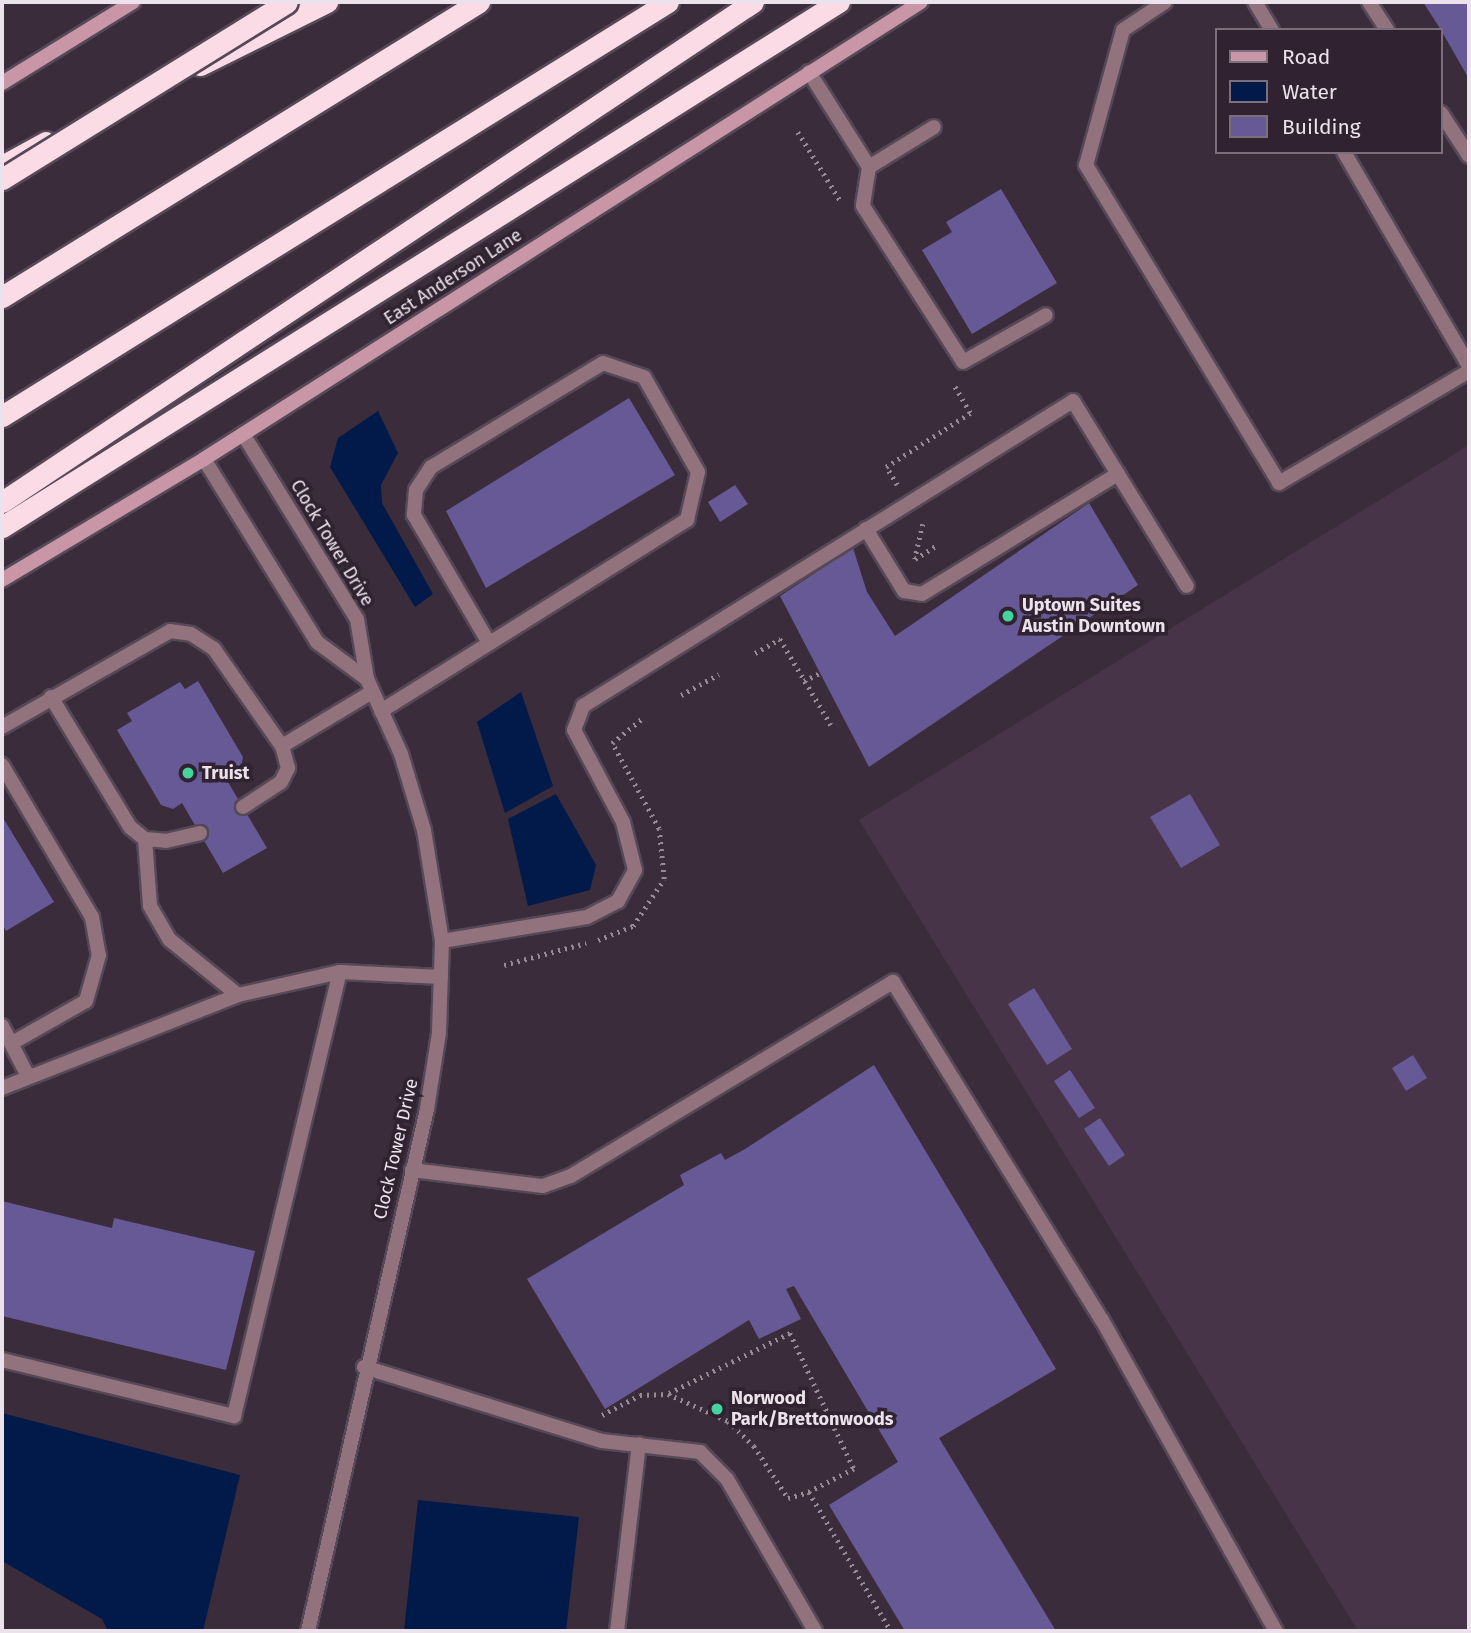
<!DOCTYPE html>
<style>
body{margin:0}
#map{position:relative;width:1471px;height:1633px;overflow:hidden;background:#3a2c3b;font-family:"Fira Sans",sans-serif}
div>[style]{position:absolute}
.built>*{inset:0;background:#473448}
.water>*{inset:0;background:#011a4a}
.building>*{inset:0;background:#665996}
.path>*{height:4.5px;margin-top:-2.25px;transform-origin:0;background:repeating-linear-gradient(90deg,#978b97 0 2px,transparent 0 7px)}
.roads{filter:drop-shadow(2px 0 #564957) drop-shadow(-2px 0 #564957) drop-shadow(0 2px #564957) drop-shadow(0 -2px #564957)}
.service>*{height:14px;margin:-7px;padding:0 7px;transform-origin:7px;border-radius:7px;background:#92727d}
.minor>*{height:14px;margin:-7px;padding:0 7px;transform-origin:7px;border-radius:7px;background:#92727d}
.secondary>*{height:14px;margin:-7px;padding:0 7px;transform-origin:7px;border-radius:7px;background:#c996a7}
.motorway>*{height:21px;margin:-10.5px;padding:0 10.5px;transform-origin:10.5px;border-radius:10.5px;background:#fbdbe5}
.bridges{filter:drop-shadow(2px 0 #564957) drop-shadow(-2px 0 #564957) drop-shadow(0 2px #564957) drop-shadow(0 -2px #564957)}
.motorway-bridge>*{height:21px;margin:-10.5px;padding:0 10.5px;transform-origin:10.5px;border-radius:10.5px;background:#fbdbe5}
.dots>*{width:19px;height:19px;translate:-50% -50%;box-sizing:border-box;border:4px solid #302231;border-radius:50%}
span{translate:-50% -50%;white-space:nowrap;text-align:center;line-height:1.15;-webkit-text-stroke:7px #302231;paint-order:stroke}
.street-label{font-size:18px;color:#ebe2eb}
.poi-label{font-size:18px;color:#ebe2eb;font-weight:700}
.left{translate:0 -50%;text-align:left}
.frame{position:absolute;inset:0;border:4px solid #ebe2eb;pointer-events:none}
.legend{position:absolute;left:1215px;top:28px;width:228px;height:126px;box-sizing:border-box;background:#302231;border:2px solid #7b6f7b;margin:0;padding:9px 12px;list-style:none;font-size:21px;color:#ebe2eb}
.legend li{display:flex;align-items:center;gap:14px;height:35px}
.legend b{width:35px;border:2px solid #7b6f7b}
</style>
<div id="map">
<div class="built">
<div style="clip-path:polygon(1469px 445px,1469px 1631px,1358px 1631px,859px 820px)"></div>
</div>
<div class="water">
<div style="clip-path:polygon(378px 411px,398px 453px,381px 485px,382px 503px,433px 594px,415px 607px,330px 467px,338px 438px)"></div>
<div style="clip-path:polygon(521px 692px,553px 786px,505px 813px,477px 722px)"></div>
<div style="clip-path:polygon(556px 794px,596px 865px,590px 890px,528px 906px,508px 819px)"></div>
<div style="clip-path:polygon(2px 1413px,240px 1475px,203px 1631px,108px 1631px,102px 1619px,2px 1561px)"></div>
<div style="clip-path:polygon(418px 1500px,579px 1517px,566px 1631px,404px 1631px)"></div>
</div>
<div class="building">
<div style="clip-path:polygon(1423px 2px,1469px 2px,1469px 79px,1441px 30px)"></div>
<div style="clip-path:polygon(1001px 189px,1057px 283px,972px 334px,922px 250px,952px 232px,946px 222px)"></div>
<div style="clip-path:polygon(629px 398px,675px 475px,486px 588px,446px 511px)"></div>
<div style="clip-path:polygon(735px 485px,748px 504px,720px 522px,708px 502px)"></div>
<div style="clip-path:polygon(1089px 503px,1138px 585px,869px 767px,780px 596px,853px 548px,867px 592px,895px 636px)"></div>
<div style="clip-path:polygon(198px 681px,243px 757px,241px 768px,225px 777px,267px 848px,223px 873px,182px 803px,173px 809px,161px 805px,117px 730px,132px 721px,127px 713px,180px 682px,185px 689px)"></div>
<div style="clip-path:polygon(1190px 794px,1220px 845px,1181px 868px,1150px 817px)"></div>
<div style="clip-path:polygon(2px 816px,54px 902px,6px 931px,2px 924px)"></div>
<div style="clip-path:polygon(1034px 988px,1072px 1049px,1047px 1065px,1008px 1004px)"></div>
<div style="clip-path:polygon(1413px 1055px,1427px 1078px,1406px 1091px,1392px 1068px)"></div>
<div style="clip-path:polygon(874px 1065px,1056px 1369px,939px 1438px,1056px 1631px,905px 1631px,829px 1505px,898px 1462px,794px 1286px,786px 1289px,801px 1319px,759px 1339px,749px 1320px,605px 1409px,527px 1279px,684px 1185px,680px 1175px,721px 1153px,725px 1160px,745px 1149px)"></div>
<div style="clip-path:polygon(1070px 1070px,1095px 1108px,1079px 1118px,1054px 1081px)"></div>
<div style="clip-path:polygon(1100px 1118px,1125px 1155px,1109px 1166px,1084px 1129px)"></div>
<div style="clip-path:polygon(2px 1201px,112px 1228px,114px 1218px,255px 1251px,226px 1370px,2px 1316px)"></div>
</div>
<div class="path">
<div style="left:798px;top:132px;width:80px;rotate:58.3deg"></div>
<div style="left:897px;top:485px;width:21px;rotate:-121deg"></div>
<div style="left:886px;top:467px;width:100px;rotate:-32.7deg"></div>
<div style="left:970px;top:413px;width:34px;rotate:-120deg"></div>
<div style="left:923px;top:524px;width:36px;rotate:103deg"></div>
<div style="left:915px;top:559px;width:26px;rotate:-32deg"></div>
<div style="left:755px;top:653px;width:29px;rotate:-29deg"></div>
<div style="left:780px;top:639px;width:100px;rotate:59.3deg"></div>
<div style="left:804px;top:681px;width:18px;rotate:-27deg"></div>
<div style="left:681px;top:695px;width:43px;rotate:-28.9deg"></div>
<div style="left:598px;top:940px;width:38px;rotate:-22deg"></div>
<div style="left:633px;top:926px;width:56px;rotate:-56.6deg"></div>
<div style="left:664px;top:879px;width:50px;rotate:-95.7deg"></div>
<div style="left:659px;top:829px;width:98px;rotate:-118.7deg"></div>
<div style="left:612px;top:743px;width:40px;rotate:-39deg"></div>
<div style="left:504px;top:965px;width:85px;rotate:-15deg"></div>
<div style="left:669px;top:1393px;width:135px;rotate:-26.4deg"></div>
<div style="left:790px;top:1333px;width:150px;rotate:64.8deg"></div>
<div style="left:854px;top:1469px;width:51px;rotate:152.9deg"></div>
<div style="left:602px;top:1415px;width:43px;rotate:-27.8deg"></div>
<div style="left:640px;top:1395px;width:28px;rotate:-2deg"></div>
<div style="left:668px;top:1394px;width:66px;rotate:24.2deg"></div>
<div style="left:728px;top:1421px;width:36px;rotate:44deg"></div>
<div style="left:754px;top:1446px;width:62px;rotate:56.8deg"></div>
<div style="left:788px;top:1498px;width:22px;rotate:-16deg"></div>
<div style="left:809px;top:1492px;width:161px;rotate:59.5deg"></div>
</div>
<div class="roads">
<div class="service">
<div style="left:1165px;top:2px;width:50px;rotate:146.3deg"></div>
<div style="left:1123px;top:30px;width:140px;rotate:105.3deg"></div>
<div style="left:1086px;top:165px;width:372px;rotate:58.7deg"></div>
<div style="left:1279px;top:483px;width:221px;rotate:-30.5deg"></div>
<div style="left:1255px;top:2px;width:33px;rotate:59deg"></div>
<div style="left:1369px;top:2px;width:33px;rotate:57deg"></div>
<div style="left:809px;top:72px;width:112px;rotate:57.7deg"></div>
<div style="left:869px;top:167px;width:39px;rotate:99deg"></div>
<div style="left:863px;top:206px;width:185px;rotate:57.3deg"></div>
<div style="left:963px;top:362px;width:95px;rotate:-29.5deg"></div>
<div style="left:1441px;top:113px;width:51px;rotate:56.9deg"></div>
<div style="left:1344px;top:152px;width:248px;rotate:59.7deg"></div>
<div style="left:869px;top:167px;width:76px;rotate:-31.6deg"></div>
<div style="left:866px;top:529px;width:73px;rotate:58.5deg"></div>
<div style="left:904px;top:591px;width:18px;rotate:9deg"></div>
<div style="left:922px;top:594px;width:230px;rotate:-31.5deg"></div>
<div style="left:51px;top:697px;width:152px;rotate:58.7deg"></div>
<div style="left:130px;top:827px;width:19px;rotate:39deg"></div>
<div style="left:145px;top:839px;width:21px;rotate:5deg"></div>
<div style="left:166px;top:841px;width:35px;rotate:-13deg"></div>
<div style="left:381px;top:711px;width:361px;rotate:-32deg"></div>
<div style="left:687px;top:520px;width:49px;rotate:-77.1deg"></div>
<div style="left:698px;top:472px;width:109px;rotate:-119.6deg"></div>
<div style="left:644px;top:377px;width:43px;rotate:-161.1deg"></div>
<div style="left:603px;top:363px;width:201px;rotate:148.8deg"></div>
<div style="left:431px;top:467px;width:27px;rotate:123deg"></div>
<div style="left:416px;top:490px;width:25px;rotate:95deg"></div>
<div style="left:414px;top:515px;width:148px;rotate:59.6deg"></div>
<div style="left:2px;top:727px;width:193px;rotate:-29.7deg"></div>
<div style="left:170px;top:631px;width:21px;rotate:8deg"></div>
<div style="left:191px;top:634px;width:27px;rotate:33deg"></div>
<div style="left:214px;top:649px;width:118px;rotate:55deg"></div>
<div style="left:282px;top:746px;width:105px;rotate:-31deg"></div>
<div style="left:2px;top:765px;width:177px;rotate:59.4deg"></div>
<div style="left:92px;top:917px;width:39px;rotate:80deg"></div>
<div style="left:99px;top:955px;width:48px;rotate:105.8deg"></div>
<div style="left:86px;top:1001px;width:85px;rotate:150.4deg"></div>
<div style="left:243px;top:807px;width:45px;rotate:-33.3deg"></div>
<div style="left:281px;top:782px;width:16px;rotate:-63deg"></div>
<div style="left:288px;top:768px;width:23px;rotate:-105deg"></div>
<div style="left:145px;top:839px;width:67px;rotate:85.7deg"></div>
<div style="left:150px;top:906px;width:39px;rotate:60deg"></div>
<div style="left:170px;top:940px;width:87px;rotate:39deg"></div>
<div style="left:442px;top:941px;width:147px;rotate:-9.4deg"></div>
<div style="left:587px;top:917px;width:35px;rotate:-27deg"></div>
<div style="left:618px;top:901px;width:35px;rotate:-61deg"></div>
<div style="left:635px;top:870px;width:49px;rotate:-104deg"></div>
<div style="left:623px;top:822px;width:104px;rotate:-118deg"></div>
<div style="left:574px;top:730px;width:26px;rotate:-69deg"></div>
<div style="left:583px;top:706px;width:577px;rotate:-31.9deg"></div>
<div style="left:1073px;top:401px;width:217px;rotate:58.4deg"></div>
<div style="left:2px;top:1026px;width:54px;rotate:62.5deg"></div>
<div style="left:2px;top:1088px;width:254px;rotate:-21.5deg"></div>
<div style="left:238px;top:995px;width:105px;rotate:-12.7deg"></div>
<div style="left:340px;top:972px;width:101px;rotate:2.8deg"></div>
<div style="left:412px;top:1170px;width:132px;rotate:7deg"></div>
<div style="left:543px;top:1186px;width:30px;rotate:-20deg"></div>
<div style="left:571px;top:1176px;width:376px;rotate:-31.1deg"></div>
<div style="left:893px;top:982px;width:397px;rotate:58.3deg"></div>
<div style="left:1102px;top:1320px;width:356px;rotate:60.8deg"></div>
<div style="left:2px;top:1360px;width:239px;rotate:13.6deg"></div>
<div style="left:234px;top:1416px;width:456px;rotate:-76.6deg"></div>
<div style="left:364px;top:1367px;width:249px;rotate:17.3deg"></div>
<div style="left:602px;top:1441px;width:99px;rotate:6.4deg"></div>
<div style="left:700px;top:1452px;width:38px;rotate:45deg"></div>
<div style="left:727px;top:1479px;width:176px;rotate:59.9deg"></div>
<div style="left:617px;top:1631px;width:188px;rotate:-83.3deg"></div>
</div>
<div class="minor">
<div style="left:243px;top:434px;width:217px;rotate:58.4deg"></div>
<div style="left:357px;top:619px;width:61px;rotate:80.5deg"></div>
<div style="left:367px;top:679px;width:82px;rotate:65.6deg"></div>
<div style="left:401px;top:754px;width:79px;rotate:73.2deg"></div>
<div style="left:424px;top:830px;width:112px;rotate:80.8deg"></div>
<div style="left:442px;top:941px;width:92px;rotate:91.9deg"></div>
<div style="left:439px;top:1033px;width:77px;rotate:99deg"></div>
<div style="left:427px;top:1109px;width:535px;rotate:102.84deg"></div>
<div style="left:204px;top:459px;width:215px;rotate:58.3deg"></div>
<div style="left:317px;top:642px;width:62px;rotate:36.5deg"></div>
</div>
<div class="secondary">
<div style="left:2px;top:83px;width:154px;rotate:-31.7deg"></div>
<div style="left:2px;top:580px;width:235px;rotate:-30.9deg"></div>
<div style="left:204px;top:459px;width:850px;rotate:-32.51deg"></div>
</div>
<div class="motorway">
<div style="left:200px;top:65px;width:142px;rotate:-26.4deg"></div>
<div style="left:2px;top:166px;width:50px;rotate:-28.6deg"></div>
<div style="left:2px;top:297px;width:561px;rotate:-31.73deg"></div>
<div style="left:2px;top:416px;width:784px;rotate:-31.87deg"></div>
<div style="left:2px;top:502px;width:902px;rotate:-33.65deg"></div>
<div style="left:2px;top:527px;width:988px;rotate:-32.1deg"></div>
</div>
</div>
<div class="bridges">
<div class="motorway-bridge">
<div style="left:2px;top:179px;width:335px;rotate:-31.8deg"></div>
</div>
</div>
<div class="dots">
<div style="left:1008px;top:616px;background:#46d49e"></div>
<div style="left:188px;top:773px;background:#46d49e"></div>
<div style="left:717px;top:1409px;background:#46d49e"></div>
</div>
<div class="street-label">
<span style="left:453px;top:277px;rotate:-33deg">East Anderson Lane</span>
<span style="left:332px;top:543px;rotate:59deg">Clock Tower Drive</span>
<span style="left:396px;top:1149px;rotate:-77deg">Clock Tower Drive</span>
</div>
<div class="poi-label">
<span class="left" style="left:1022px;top:616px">Uptown Suites<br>Austin Downtown</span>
<span class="left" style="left:202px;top:773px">Truist</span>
<span class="left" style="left:731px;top:1409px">Norwood<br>Park/Brettonwoods</span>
</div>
<div class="frame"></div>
<ul class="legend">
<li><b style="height:9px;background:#c996a7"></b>Road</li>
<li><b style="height:19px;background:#011a4a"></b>Water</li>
<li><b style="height:19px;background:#665996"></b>Building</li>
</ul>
</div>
